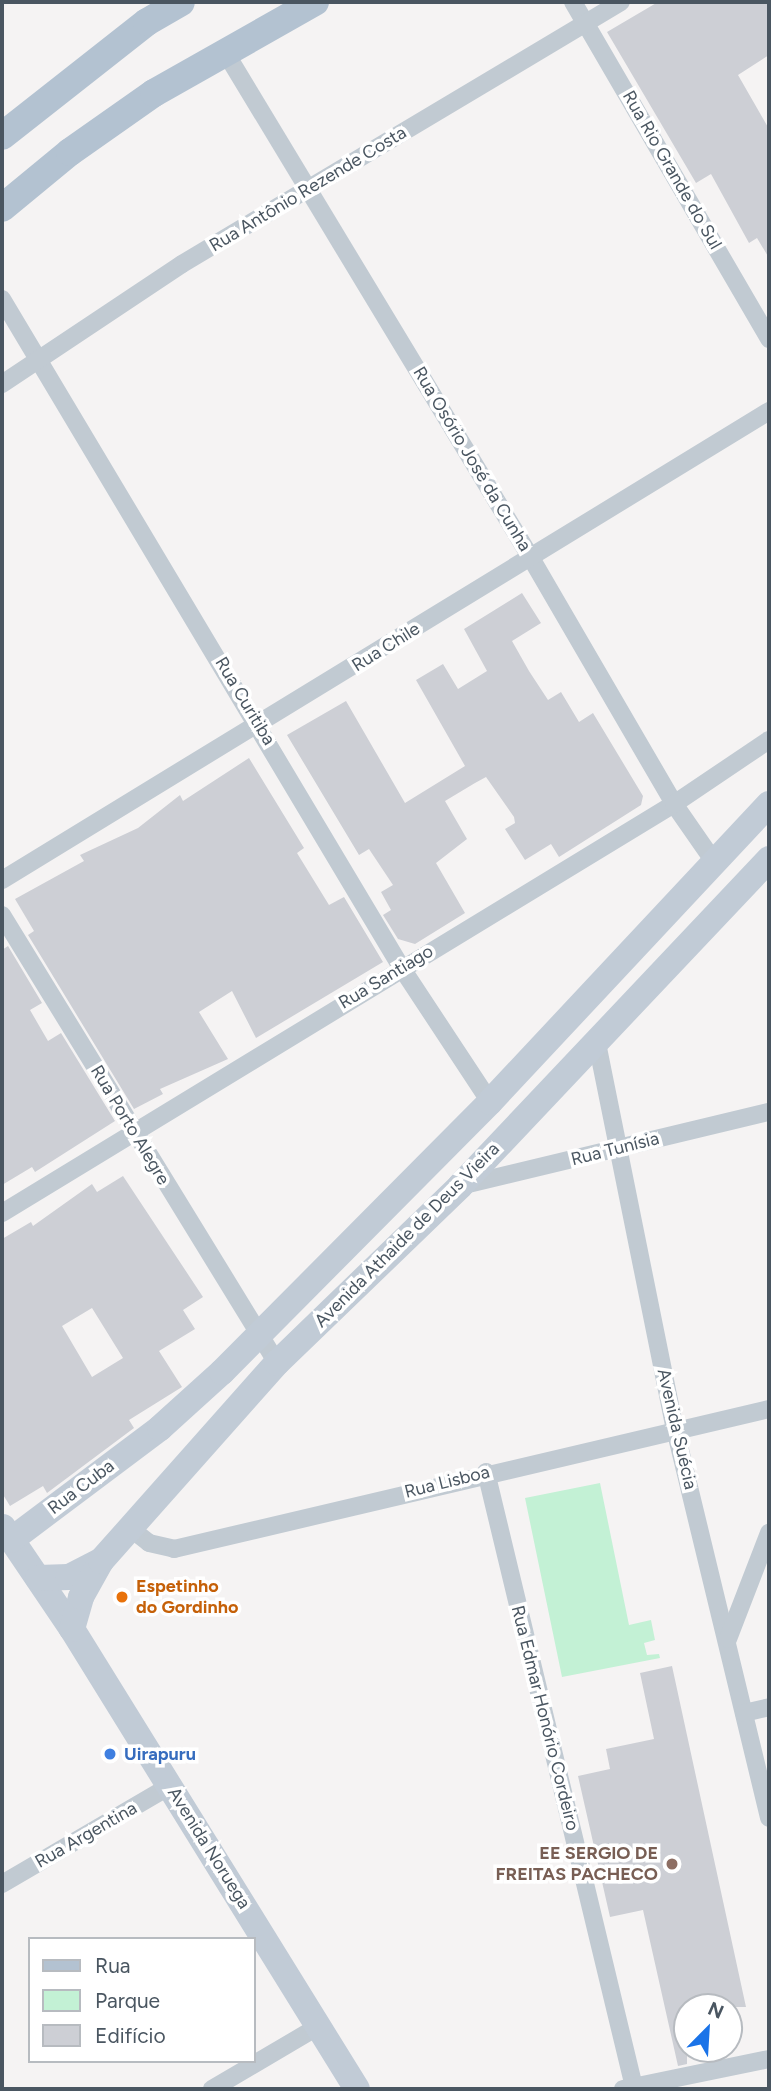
<!DOCTYPE html>
<meta charset="utf-8">
<style>
body{margin:0}
#map{position:relative;width:771px;height:2091px;overflow:hidden;background:#f5f3f3;font-family:Figtree,sans-serif}
div>[style]{position:absolute}
.green>*{inset:0;background:#c3f1d5}
.building>*{inset:0;background:#cdcfd5}
.street>*{height:18px;margin:-9px;padding:0 9px;transform-origin:9px;border-radius:9px;background:#c1cad2}
.secondary>*{height:26px;margin:-13px;padding:0 13px;transform-origin:13px;border-radius:13px;background:#c1cbd6}
.primary>*{height:28px;margin:-14px;padding:0 14px;transform-origin:14px;border-radius:14px;background:#b3c2d1}
.dots>*{width:19px;height:19px;translate:-50% -50%;box-sizing:border-box;border:4px solid #fff;border-radius:50%}
span{translate:-50% -50%;white-space:nowrap;text-align:center;line-height:1.15;-webkit-text-stroke:7px #fff;paint-order:stroke}
.street-label{font-size:18px;color:#4a5661}
.food-label{font-size:18px;color:#c56008;font-weight:700}
.left{translate:0 -50%;text-align:left}
.shop-label{font-size:18px;color:#366cbe;font-weight:700}
.education-label{font-size:18px;color:#785e54;font-weight:700}
.right{translate:-100% -50%;text-align:right}
.frame{position:absolute;inset:0;border:4px solid #4a5661;pointer-events:none}
.legend{position:absolute;left:28px;top:1937px;width:228px;height:126px;box-sizing:border-box;background:#fff;border:2px solid #b7bbc0;margin:0;padding:9px 12px;list-style:none;font-size:21px;color:#4a5661}
.legend li{display:flex;align-items:center;gap:14px;height:35px}
.legend b{width:35px;border:2px solid #b7bbc0}
.north{position:absolute;left:673px;top:1993px;width:70px;height:70px;box-sizing:border-box;background:#fff;border:2px solid #b7bbc0;border-radius:50%;rotate:24deg;font-size:19px;font-weight:700;line-height:28px;text-align:center;color:#4a5661}
.north::after{content:'';display:block;margin:auto;width:24px;height:32px;background:#1a73e8;clip-path:polygon(50% 0,100% 100%,50% 72%,0 100%)}
</style>
<div id="map">
<div class="green">
<div style="clip-path:polygon(600px 1483px,629px 1625px,651px 1620px,655px 1640px,644px 1643px,647px 1655px,659px 1654px,660px 1658px,562px 1677px,525px 1498px)"></div>
</div>
<div class="building">
<div style="clip-path:polygon(658px 2px,769px 2px,769px 55px,738px 75px,769px 129px,769px 258px,757px 238px,749px 243px,711px 174px,696px 183px,607px 32px)"></div>
<div style="clip-path:polygon(522px 593px,541px 623px,512px 641px,529px 671px,548px 700px,561px 692px,579px 722px,593px 713px,643px 796px,641px 805px,559px 857px,551px 844px,525px 860px,505px 829px,515px 823px,514px 817px,486px 777px,475px 783px,445px 801px,467px 839px,436px 863px,465px 913px,415px 944px,398px 939px,383px 915px,391px 910px,381px 892px,393px 885px,369px 849px,359px 855px,287px 735px,346px 701px,405px 803px,465px 766px,416px 680px,443px 664px,458px 689px,487px 671px,464px 629px)"></div>
<div style="clip-path:polygon(249px 758px,304px 848px,297px 853px,329px 905px,344px 897px,383px 962px,256px 1038px,232px 991px,199px 1012px,228px 1059px,160px 1089px,163px 1094px,134px 1109px,28px 935px,34px 931px,15px 899px,84px 861px,80px 855px,138px 828px,180px 795px,183px 801px)"></div>
<div style="clip-path:polygon(8px 946px,42px 1003px,30px 1010px,48px 1041px,61px 1033px,115px 1121px,35px 1172px,32px 1167px,2px 1185px,2px 950px)"></div>
<div style="clip-path:polygon(evenodd,123px 1176px,203px 1297px,183px 1310px,195px 1329px,159px 1351px,182px 1387px,129px 1420px,134px 1428px,47px 1493px,43px 1486px,10px 1506px,2px 1493px,2px 1239px,31px 1222px,33px 1226px,92px 1184px,97px 1192px,123px 1176px,92px 1308px,123px 1358px,92px 1377px,62px 1326px,92px 1308px)"></div>
<div style="clip-path:polygon(672px 1666px,746px 2007px,687px 2007px,687px 2064px,678px 2066px,643px 1910px,610px 1917px,578px 1776px,610px 1769px,606px 1749px,654px 1739px,640px 1673px)"></div>
</div>
<div class="street">
<div style="left:573px;top:2px;width:390px;rotate:59.8deg"></div>
<div style="left:227px;top:55px;width:588px;rotate:58.85deg"></div>
<div style="left:531px;top:558px;width:285px;rotate:59.8deg"></div>
<div style="left:674px;top:804px;width:72px;rotate:55.2deg"></div>
<div style="left:2px;top:299px;width:778px;rotate:59.15deg"></div>
<div style="left:401px;top:967px;width:162px;rotate:56.6deg"></div>
<div style="left:2px;top:384px;width:216px;rotate:-33.7deg"></div>
<div style="left:182px;top:264px;width:511px;rotate:-30.83deg"></div>
<div style="left:2px;top:880px;width:899px;rotate:-31.44deg"></div>
<div style="left:2px;top:915px;width:526px;rotate:58.46deg"></div>
<div style="left:596px;top:1038px;width:399px;rotate:78.6deg"></div>
<div style="left:675px;top:1429px;width:400px;rotate:76.4deg"></div>
<div style="left:460px;top:1186px;width:318px;rotate:-13.5deg"></div>
<div style="left:2px;top:1213px;width:787px;rotate:-31.33deg"></div>
<div style="left:674px;top:804px;width:115px;rotate:-34deg"></div>
<div style="left:486px;top:1472px;width:633px;rotate:76.47deg"></div>
<div style="left:130px;top:1528px;width:24px;rotate:38deg"></div>
<div style="left:149px;top:1543px;width:26px;rotate:13deg"></div>
<div style="left:174px;top:1549px;width:611px;rotate:-13.24deg"></div>
<div style="left:728px;top:1639px;width:114px;rotate:-68.9deg"></div>
<div style="left:744px;top:1713px;width:26px;rotate:-13deg"></div>
<div style="left:2px;top:1884px;width:194px;rotate:-30.3deg"></div>
<div style="left:212px;top:2089px;width:124px;rotate:-30.5deg"></div>
<div style="left:623px;top:2089px;width:149px;rotate:-11.6deg"></div>
</div>
<div class="secondary">
<div style="left:3px;top:1527px;width:123px;rotate:55.9deg"></div>
<div style="left:72px;top:1629px;width:541px;rotate:58.22deg"></div>
<div style="left:11px;top:1540px;width:186px;rotate:-36.9deg"></div>
<div style="left:160px;top:1428px;width:84px;rotate:-42.1deg"></div>
<div style="left:222px;top:1372px;width:380px;rotate:-45.2deg"></div>
<div style="left:490px;top:1102px;width:408px;rotate:-46.9deg"></div>
<div style="left:38px;top:1578px;width:31px;rotate:-2deg"></div>
<div style="left:69px;top:1577px;width:36px;rotate:-27deg"></div>
<div style="left:72px;top:1629px;width:33px;rotate:-74deg"></div>
<div style="left:81px;top:1597px;width:41px;rotate:-60.9deg"></div>
<div style="left:101px;top:1561px;width:265px;rotate:-48.4deg"></div>
<div style="left:277px;top:1363px;width:255px;rotate:-44deg"></div>
<div style="left:460px;top:1186px;width:450px;rotate:-46.6deg"></div>
</div>
<div class="primary">
<div style="left:2px;top:136px;width:184px;rotate:-38.2deg"></div>
<div style="left:147px;top:22px;width:39px;rotate:-30deg"></div>
<div style="left:2px;top:208px;width:88px;rotate:-39.5deg"></div>
<div style="left:70px;top:152px;width:103px;rotate:-35.1deg"></div>
<div style="left:154px;top:93px;width:185px;rotate:-29.5deg"></div>
</div>
<div class="dots">
<div style="left:122px;top:1597px;background:#e8710a"></div>
<div style="left:110px;top:1754px;background:#3f7fe0"></div>
<div style="left:672px;top:1864px;background:#8d6e63"></div>
</div>
<div class="street-label">
<span style="left:672px;top:170px;rotate:60deg">Rua Rio Grande do Sul</span>
<span style="left:308px;top:189px;rotate:-31deg">Rua Antônio Rezende Costa</span>
<span style="left:472px;top:459px;rotate:59deg">Rua Osório José da Cunha</span>
<span style="left:386px;top:647px;rotate:-32deg">Rua Chile</span>
<span style="left:245px;top:701px;rotate:59deg">Rua Curitiba</span>
<span style="left:386px;top:977px;rotate:-31deg">Rua Santiago</span>
<span style="left:130px;top:1125px;rotate:59deg">Rua Porto Alegre</span>
<span style="left:615px;top:1149px;rotate:-14deg">Rua Tunísia</span>
<span style="left:407px;top:1235px;rotate:-45deg">Avenida Athaide de Deus Vieira</span>
<span style="left:677px;top:1429px;rotate:77deg">Avenida Suécia</span>
<span style="left:447px;top:1482px;rotate:-14deg">Rua Lisboa</span>
<span style="left:81px;top:1487px;rotate:-37deg">Rua Cuba</span>
<span style="left:545px;top:1718px;rotate:76deg">Rua Edmar Honório Cordeiro</span>
<span style="left:86px;top:1835px;rotate:-30deg">Rua Argentina</span>
<span style="left:209px;top:1848px;rotate:58deg">Avenida Noruega</span>
</div>
<div class="food-label">
<span class="left" style="left:136px;top:1597px">Espetinho<br>do Gordinho</span>
</div>
<div class="shop-label">
<span class="left" style="left:124px;top:1754px">Uirapuru</span>
</div>
<div class="education-label">
<span class="right" style="left:658px;top:1864px">EE SERGIO DE<br>FREITAS PACHECO</span>
</div>
<div class="frame"></div>
<ul class="legend">
<li><b style="height:9px;background:#b3c2d1"></b>Rua</li>
<li><b style="height:19px;background:#c3f1d5"></b>Parque</li>
<li><b style="height:19px;background:#cdcfd5"></b>Edifício</li>
</ul>
<div class="north">N</div>
</div>
